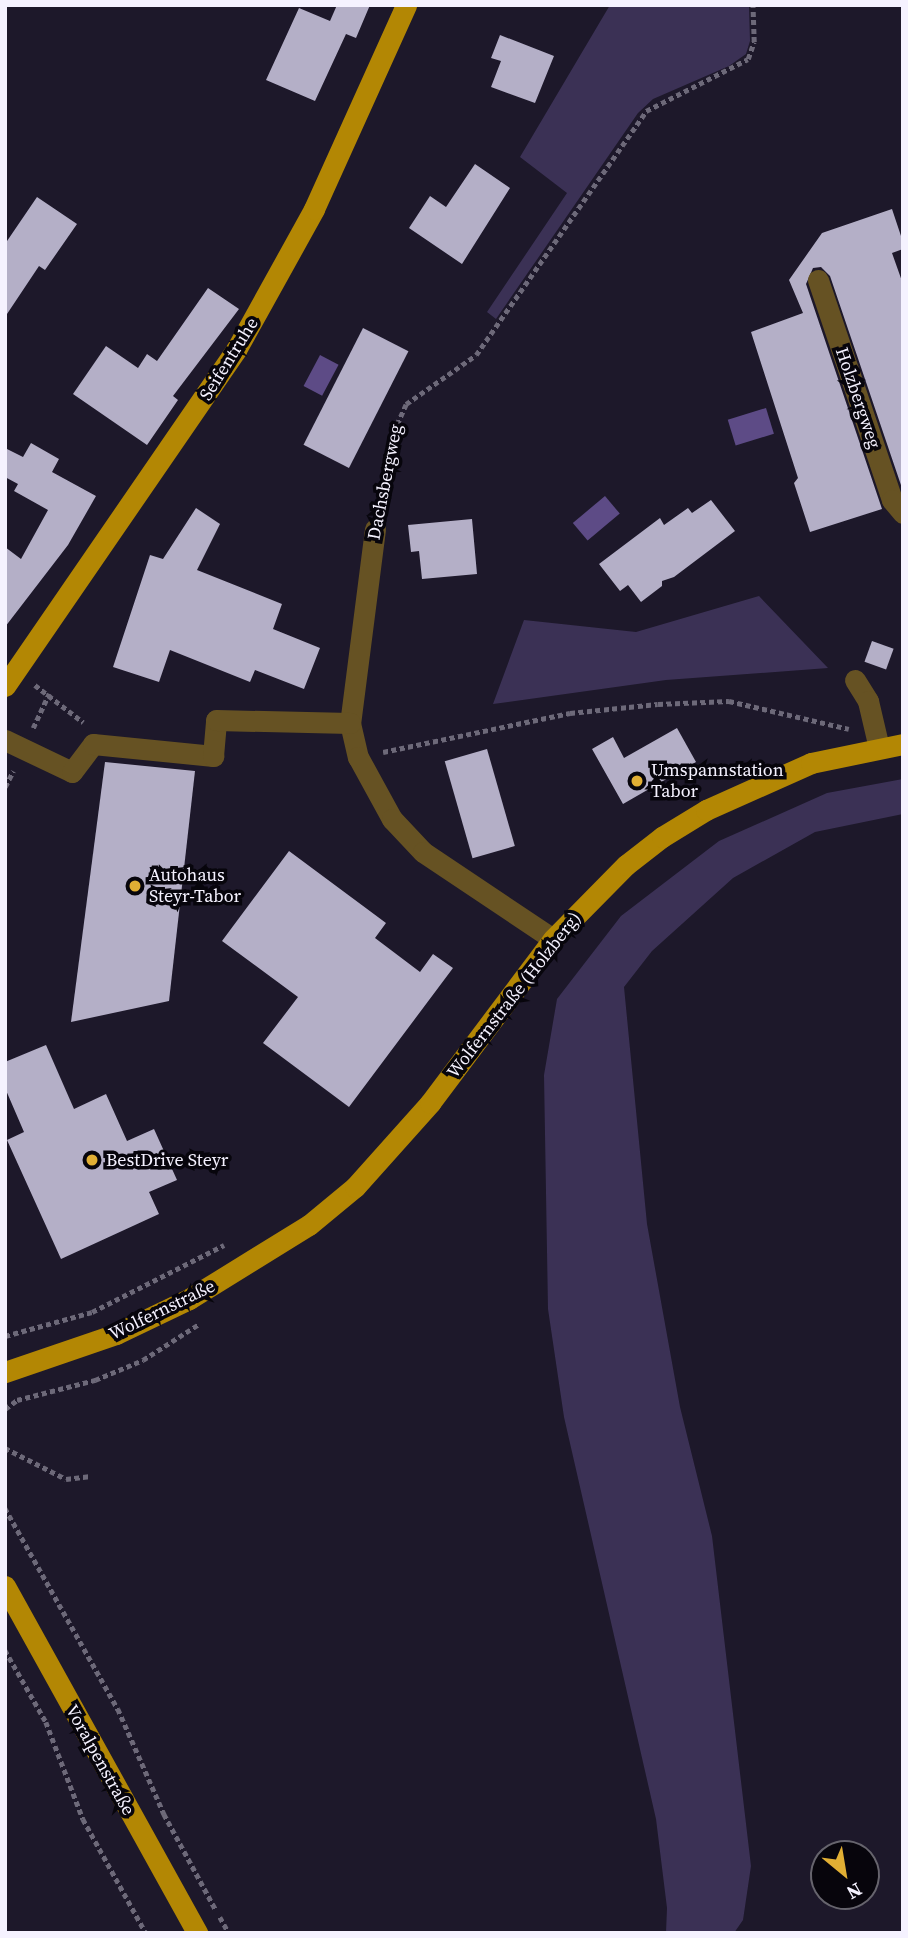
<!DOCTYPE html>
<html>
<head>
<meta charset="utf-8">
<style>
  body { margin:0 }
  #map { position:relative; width:908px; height:1938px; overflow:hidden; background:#1d182a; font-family:"Source Serif 4",serif }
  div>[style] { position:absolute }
  .green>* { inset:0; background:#3b3155 }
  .water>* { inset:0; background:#5d4b86; transform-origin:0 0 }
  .building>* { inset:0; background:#b4afc7; transform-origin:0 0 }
  .path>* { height:4.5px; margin-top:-2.25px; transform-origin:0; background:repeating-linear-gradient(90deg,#6d6979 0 5px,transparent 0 8.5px) }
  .minor>* { height:21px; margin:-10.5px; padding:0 10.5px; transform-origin:10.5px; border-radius:10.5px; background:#665223 }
  .major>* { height:21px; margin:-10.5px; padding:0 10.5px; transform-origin:10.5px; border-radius:10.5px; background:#b38704 }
  .dots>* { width:19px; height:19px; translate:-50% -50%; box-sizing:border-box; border:4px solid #07050c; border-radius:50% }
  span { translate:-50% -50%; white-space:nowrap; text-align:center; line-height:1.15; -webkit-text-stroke:7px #07050c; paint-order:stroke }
  .street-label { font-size:18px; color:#f5f2ff }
  .poi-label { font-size:18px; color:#f5f2ff }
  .left { translate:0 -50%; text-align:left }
  .frame { position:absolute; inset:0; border:7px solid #f5f2ff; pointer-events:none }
  .north { position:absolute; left:810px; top:1840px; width:70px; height:70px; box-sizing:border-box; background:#07050c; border:2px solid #66646d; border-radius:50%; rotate:150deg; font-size:19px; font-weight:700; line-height:28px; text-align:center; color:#f5f2ff }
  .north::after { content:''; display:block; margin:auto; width:24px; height:32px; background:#e1af34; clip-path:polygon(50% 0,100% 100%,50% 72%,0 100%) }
</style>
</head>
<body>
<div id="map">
  <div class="green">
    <i style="clip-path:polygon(610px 5px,749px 5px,750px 41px,746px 54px,729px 66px,653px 99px,638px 113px,496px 319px,487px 312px,567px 193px,520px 157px)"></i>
    <i style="clip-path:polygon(759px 596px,828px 668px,666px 680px,493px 704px,524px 620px,636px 632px)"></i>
    <i style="clip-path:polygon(903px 779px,903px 814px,815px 832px,733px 878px,652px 951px,624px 987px,647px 1224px,680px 1407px,712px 1536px,751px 1866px,743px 1920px,734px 1933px,666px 1933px,667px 1908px,656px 1819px,564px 1417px,548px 1309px,544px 1075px,557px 999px,621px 916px,719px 841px,827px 793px)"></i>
  </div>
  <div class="water">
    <i style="left:320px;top:355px;width:21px;height:35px;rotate:28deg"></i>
    <i style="left:766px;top:408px;width:27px;height:40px;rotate:73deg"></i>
    <i style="left:605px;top:496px;width:23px;height:42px;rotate:50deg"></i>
  </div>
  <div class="building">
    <i style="clip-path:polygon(337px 5px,370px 5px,356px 38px,346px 34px,315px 101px,266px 80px,299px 8px,330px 21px)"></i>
    <i style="clip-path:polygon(500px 35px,554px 56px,535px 103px,491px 87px,501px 61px,491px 58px)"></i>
    <i style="clip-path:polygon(475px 164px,510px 188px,462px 264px,409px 228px,430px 196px,446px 207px)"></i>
    <i style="clip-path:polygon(37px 197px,77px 224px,45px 270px,39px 266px,5px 317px,5px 244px)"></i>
    <i style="clip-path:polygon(892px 209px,903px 242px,903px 249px,892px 253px,903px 284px,903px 491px,830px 276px,821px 267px,813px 268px,806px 284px,882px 509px,810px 532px,794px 483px,798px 478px,751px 332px,803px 313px,789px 280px,822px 233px)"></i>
    <i style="clip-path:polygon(208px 288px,239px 309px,173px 396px,178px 400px,147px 445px,73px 394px,106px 346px,138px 368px,147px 354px,157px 361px)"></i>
    <i style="left:363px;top:328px;width:51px;height:131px;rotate:27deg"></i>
    <i style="clip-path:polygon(31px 443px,59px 459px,52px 472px,96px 496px,68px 545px,5px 627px,5px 547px,21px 559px,48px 510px,14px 491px,18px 484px,5px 477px,5px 448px,23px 457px)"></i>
    <i style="clip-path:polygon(711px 500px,735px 531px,674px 577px,662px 581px,662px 586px,641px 602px,628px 585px,620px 591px,599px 564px,660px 518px,664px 525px,688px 508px,692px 513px)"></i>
    <i style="clip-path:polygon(196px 508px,220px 524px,197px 570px,282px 604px,273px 629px,320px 648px,304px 689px,255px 670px,250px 682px,170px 650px,159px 682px,113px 667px,150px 555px,163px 559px)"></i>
    <i style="clip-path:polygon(472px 519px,477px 574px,422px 579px,419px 551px,411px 552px,408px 525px)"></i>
    <i style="left:872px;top:641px;width:23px;height:22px;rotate:20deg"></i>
    <i style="clip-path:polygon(677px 728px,696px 762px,623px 804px,592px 749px,613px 737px,624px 758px)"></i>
    <i style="left:487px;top:749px;width:101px;height:44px;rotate:74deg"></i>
    <i style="clip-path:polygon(105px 762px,195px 771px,169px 1001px,71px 1022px)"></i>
    <i style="clip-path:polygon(289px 851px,386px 923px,375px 938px,420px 972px,433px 954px,453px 968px,349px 1107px,263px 1043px,298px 997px,222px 941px)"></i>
    <i style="clip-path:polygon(46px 1045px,74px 1109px,106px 1094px,127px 1141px,154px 1129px,177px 1180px,149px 1192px,159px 1214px,61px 1259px,7px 1140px,24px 1132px,5px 1088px,5px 1062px)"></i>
  </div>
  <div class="path">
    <i style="left:378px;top:507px;width:68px;rotate:-79.8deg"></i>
    <i style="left:390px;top:440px;width:39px;rotate:-66deg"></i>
    <i style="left:406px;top:404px;width:85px;rotate:-35deg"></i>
    <i style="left:476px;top:355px;width:297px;rotate:-55.1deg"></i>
    <i style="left:646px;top:111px;width:114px;rotate:-27deg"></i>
    <i style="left:748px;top:59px;width:18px;rotate:-71deg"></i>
    <i style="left:754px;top:42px;width:37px;rotate:-92deg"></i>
    <i style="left:35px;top:685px;width:61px;rotate:37.6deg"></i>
    <i style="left:33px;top:728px;width:38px;rotate:-65deg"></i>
    <i style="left:383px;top:752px;width:191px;rotate:-11.8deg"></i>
    <i style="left:570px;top:713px;width:88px;rotate:-5.8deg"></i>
    <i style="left:658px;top:704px;width:71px;rotate:-2.4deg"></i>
    <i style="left:729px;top:701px;width:123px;rotate:13.1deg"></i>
    <i style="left:5px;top:787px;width:18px;rotate:-63deg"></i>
    <i style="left:5px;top:1336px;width:90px;rotate:-15.4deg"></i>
    <i style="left:92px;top:1312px;width:148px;rotate:-26.9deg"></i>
    <i style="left:5px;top:1409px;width:15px;rotate:-37deg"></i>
    <i style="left:17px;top:1400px;width:81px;rotate:-14.4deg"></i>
    <i style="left:95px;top:1380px;width:52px;rotate:-22.6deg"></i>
    <i style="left:143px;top:1360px;width:67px;rotate:-32.7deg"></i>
    <i style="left:5px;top:1448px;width:68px;rotate:26.9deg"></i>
    <i style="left:66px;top:1479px;width:23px;rotate:-7deg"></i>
    <i style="left:5px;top:1508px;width:231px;rotate:60.7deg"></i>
    <i style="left:118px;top:1709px;width:115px;rotate:66.3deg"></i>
    <i style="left:164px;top:1814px;width:109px;rotate:61.6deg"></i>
    <i style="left:5px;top:1650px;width:83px;rotate:60.3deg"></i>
    <i style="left:46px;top:1722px;width:104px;rotate:69.1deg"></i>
    <i style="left:83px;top:1819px;width:130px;rotate:61.1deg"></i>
    <i style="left:220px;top:1917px;width:18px;rotate:61deg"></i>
  </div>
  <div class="minor">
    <i style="left:818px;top:280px;width:232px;rotate:71.4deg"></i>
    <i style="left:892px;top:500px;width:17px;rotate:50deg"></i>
    <i style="left:375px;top:529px;width:196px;rotate:97.3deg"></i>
    <i style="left:350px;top:723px;width:35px;rotate:77deg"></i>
    <i style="left:358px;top:757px;width:71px;rotate:61.3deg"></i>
    <i style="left:392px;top:819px;width:45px;rotate:46.8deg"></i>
    <i style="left:423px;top:852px;width:156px;rotate:33.8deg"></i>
    <i style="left:855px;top:680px;width:25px;rotate:58deg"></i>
    <i style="left:868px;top:701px;width:48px;rotate:76.8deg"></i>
    <i style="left:5px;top:740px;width:74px;rotate:25.5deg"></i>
    <i style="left:72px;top:772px;width:35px;rotate:-53deg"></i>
    <i style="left:93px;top:744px;width:121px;rotate:5.7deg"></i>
    <i style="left:213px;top:756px;width:36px;rotate:-85deg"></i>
    <i style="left:216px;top:720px;width:134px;rotate:1.3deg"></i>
  </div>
  <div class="major">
    <i style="left:5px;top:686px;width:408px;rotate:-55.5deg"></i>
    <i style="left:236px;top:350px;width:161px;rotate:-61deg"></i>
    <i style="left:314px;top:209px;width:224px;rotate:-65.7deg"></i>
    <i style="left:5px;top:1372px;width:117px;rotate:-18.9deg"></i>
    <i style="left:116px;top:1334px;width:81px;rotate:-25.6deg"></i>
    <i style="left:189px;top:1299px;width:141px;rotate:-31.7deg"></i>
    <i style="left:309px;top:1225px;width:60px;rotate:-39.6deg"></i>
    <i style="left:355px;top:1187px;width:113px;rotate:-48.2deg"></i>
    <i style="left:430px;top:1103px;width:205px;rotate:-53.1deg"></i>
    <i style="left:553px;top:939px;width:104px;rotate:-45.4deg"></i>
    <i style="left:626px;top:865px;width:46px;rotate:-37.9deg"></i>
    <i style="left:662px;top:837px;width:52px;rotate:-31.5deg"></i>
    <i style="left:706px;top:810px;width:115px;rotate:-24.1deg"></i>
    <i style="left:811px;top:763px;width:94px;rotate:-11.7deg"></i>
    <i style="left:5px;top:1586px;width:397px;rotate:61deg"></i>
  </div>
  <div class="dots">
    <i style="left:637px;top:781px;background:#e1af34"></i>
    <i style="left:135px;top:886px;background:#e1af34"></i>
    <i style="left:92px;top:1160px;background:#e1af34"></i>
  </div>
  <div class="street-label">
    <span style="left:229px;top:359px;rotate:-58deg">Seifentruhe</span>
    <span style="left:858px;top:398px;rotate:71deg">Holzbergweg</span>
    <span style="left:385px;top:482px;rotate:-79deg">Dachsbergweg</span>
    <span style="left:514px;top:995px;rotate:-52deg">Wolfernstraße (Holzberg)</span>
    <span style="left:162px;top:1310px;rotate:-26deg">Wolfernstraße</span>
    <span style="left:100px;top:1760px;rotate:61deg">Voralpenstraße</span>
  </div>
  <div class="poi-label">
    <span class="left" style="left:651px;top:781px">Umspannstation<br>Tabor</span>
    <span class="left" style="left:149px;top:886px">Autohaus<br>Steyr-Tabor</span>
    <span class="left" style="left:106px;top:1160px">BestDrive Steyr</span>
  </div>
  <div class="frame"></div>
  <div class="north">N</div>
</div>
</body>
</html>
